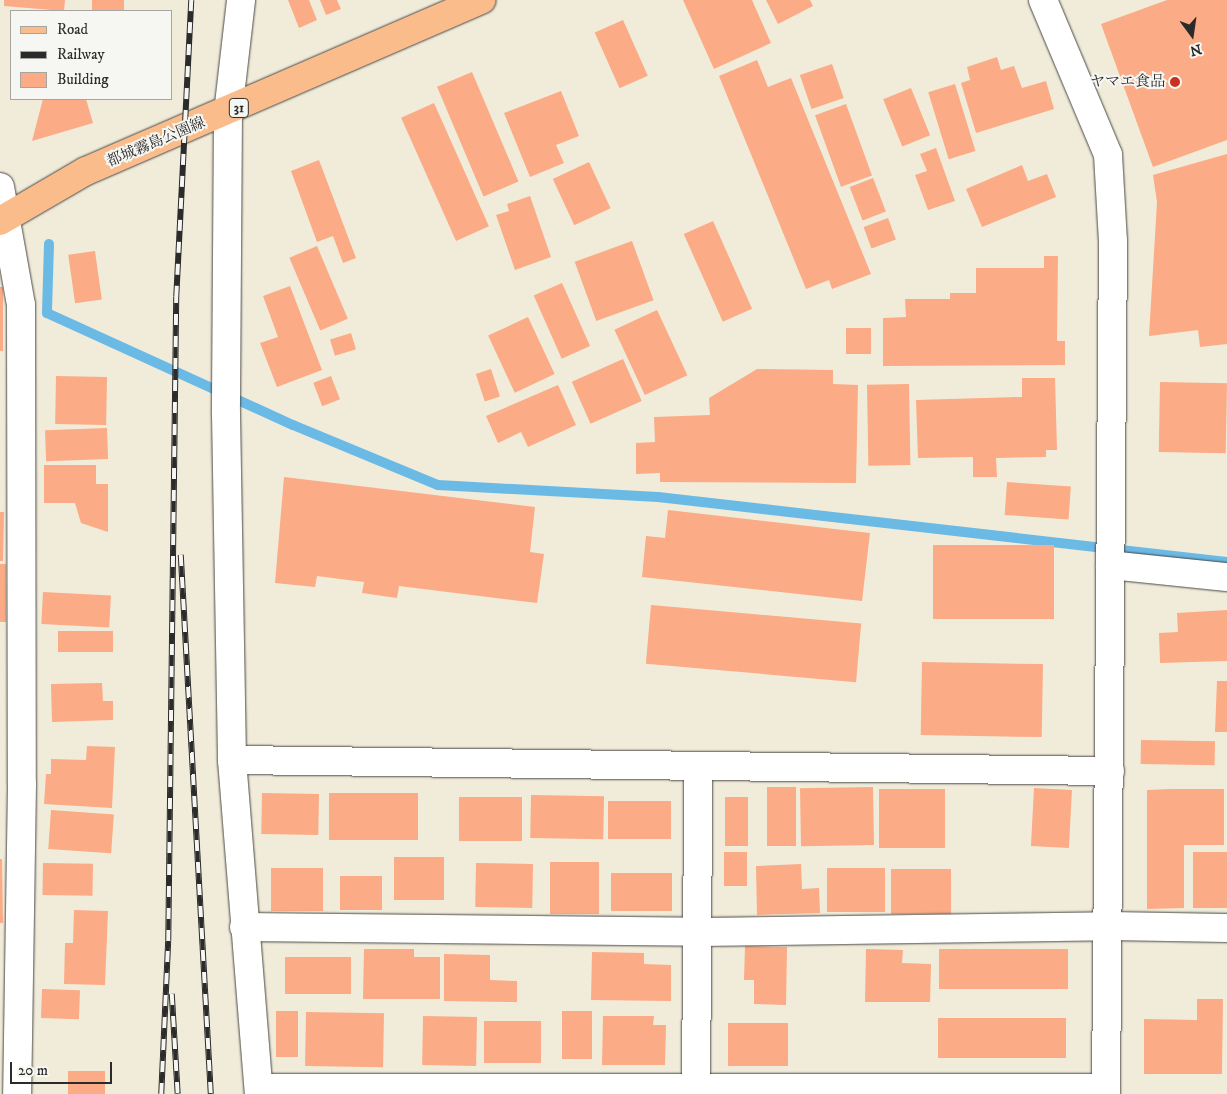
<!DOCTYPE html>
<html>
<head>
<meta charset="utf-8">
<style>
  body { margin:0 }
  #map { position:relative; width:1227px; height:1094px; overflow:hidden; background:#f1ecda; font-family:"IM FELL DW Pica","Noto Serif JP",serif }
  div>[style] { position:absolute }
  .stream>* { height:10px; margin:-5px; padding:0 5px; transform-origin:5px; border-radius:5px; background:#6bbae6 }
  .building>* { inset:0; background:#fbab85; transform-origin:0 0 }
  .roads { filter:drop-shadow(0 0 1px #494845) drop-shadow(0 0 1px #494845) }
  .minor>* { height:28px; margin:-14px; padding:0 14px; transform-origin:14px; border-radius:14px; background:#fff }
  .tertiary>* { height:28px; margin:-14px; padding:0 14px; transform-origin:14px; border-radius:14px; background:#fff }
  .primary>* { height:28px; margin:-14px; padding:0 14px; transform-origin:14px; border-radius:14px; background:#fabc8b }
  .rail>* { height:5.5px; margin-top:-2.75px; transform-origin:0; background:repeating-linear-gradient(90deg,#f6f6f2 0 11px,#2b2b2b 0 22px); box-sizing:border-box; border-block:1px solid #2b2b2b }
  .dots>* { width:14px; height:14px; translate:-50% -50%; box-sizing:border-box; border:2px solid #f6f6f2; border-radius:50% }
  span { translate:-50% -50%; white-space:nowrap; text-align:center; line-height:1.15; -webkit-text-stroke:4px #f6f6f2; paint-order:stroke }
  .shield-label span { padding:1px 4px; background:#f6f6f2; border:1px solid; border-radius:4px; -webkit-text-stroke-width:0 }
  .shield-label { font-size:14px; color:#2b2b2b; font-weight:700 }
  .poi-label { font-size:15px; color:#2b2b2b }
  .right { translate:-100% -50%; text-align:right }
  .street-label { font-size:15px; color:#2b2b2b }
  .legend { position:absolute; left:10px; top:10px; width:162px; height:90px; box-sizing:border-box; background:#f6f6f2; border:1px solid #a5a5a2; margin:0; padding:6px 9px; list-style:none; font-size:15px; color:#2b2b2b }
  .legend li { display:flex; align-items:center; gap:10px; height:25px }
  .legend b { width:25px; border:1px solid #a5a5a2 }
  .north { position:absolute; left:1167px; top:10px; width:50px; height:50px; -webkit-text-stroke:4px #f6f6f2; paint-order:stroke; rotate:166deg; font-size:14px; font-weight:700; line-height:20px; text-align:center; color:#2b2b2b }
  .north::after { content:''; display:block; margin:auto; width:18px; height:22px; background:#2b2b2b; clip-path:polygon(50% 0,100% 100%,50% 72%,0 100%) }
  .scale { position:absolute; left:10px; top:1062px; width:102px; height:22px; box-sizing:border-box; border:2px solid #2b2b2b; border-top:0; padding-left:6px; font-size:15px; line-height:18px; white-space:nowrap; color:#2b2b2b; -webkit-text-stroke:4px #f6f6f2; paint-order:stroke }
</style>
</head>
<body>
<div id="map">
  <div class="stream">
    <i style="left:49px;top:244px;width:69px;rotate:91.7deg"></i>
    <i style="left:47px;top:313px;width:270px;rotate:24.5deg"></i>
    <i style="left:293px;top:425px;width:157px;rotate:22.5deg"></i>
    <i style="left:438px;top:485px;width:220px;rotate:3.1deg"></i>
    <i style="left:658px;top:497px;width:573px;rotate:6.52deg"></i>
  </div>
  <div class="building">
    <i style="clip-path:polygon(4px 0,65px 0,64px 11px,4px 6px)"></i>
    <i style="left:92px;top:0;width:32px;height:11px"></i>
    <i style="clip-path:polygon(288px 0,309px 0,317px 20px,299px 28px)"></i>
    <i style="clip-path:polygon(320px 0,337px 0,341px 9px,326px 15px)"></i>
    <i style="clip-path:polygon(683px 0,752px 0,771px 43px,714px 69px)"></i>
    <i style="clip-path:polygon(766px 0,810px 0,813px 6px,778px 24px)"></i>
    <i style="clip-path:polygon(1167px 0,1227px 0,1227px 140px,1153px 167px,1101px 24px)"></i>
    <i style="left:623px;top:20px;width:61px;height:31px;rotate:66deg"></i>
    <i style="clip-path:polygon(997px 57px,1001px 70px,1014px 66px,1022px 88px,1046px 81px,1054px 109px,976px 133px,961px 83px,970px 80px,967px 67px)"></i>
    <i style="clip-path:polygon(757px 60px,768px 87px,791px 78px,871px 274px,832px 289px,829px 280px,806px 289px,719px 76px)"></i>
    <i style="left:832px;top:64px;width:36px;height:34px;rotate:71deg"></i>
    <i style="left:472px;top:72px;width:119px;height:38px;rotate:67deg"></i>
    <i style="left:955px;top:84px;width:70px;height:28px;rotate:73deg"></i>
    <i style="left:911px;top:88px;width:51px;height:30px;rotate:68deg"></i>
    <i style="clip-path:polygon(561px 91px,579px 136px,556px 145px,564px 163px,530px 177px,504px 113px)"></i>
    <i style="clip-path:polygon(43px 99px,86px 99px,93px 123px,32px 141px)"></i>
    <i style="left:434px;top:103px;width:135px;height:36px;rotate:66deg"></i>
    <i style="left:846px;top:104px;width:76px;height:33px;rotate:70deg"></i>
    <i style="clip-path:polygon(936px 148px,955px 201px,928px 210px,915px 175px,927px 171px,920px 154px)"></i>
    <i style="clip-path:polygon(1227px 154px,1227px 344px,1200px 347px,1198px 330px,1149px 336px,1157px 202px,1153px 175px)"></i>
    <i style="clip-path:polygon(319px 160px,356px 258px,343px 263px,333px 236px,317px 242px,291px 171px)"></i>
    <i style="left:589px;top:162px;width:51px;height:40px;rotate:65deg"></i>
    <i style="clip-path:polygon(1022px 165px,1028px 181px,1047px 174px,1056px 197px,982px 227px,966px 189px)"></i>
    <i style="left:873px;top:178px;width:36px;height:25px;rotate:69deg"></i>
    <i style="clip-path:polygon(530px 196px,551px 257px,515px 270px,496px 215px,509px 211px,507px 204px)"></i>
    <i style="left:888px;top:218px;width:23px;height:26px;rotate:70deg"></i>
    <i style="left:713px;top:221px;width:96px;height:32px;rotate:66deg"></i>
    <i style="left:632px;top:241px;width:63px;height:61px;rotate:70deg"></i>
    <i style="left:317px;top:246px;width:79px;height:30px;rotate:67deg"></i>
    <i style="left:95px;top:251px;width:49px;height:27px;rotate:82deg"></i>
    <i style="clip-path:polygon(1044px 256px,1058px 256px,1057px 341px,1065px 341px,1065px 365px,883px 366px,883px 318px,906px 317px,905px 299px,950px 299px,950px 293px,976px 293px,976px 268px,1044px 268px)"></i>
    <i style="left:562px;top:283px;width:69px;height:31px;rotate:66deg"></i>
    <i style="clip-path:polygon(290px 286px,322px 370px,277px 387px,260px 343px,278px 337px,263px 296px)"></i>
    <i style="left:0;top:287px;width:3px;height:64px"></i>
    <i style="left:657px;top:310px;width:72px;height:47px;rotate:65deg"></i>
    <i style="left:528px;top:317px;width:63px;height:44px;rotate:65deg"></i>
    <i style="left:846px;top:328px;width:25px;height:26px"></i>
    <i style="left:351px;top:333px;width:17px;height:22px;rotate:73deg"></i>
    <i style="left:623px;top:359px;width:46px;height:56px;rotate:66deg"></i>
    <i style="left:491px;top:369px;width:29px;height:16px;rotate:72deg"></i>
    <i style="clip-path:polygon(757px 369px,833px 370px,833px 384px,858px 385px,856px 483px,660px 482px,660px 473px,636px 474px,636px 443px,655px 442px,654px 417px,710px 415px,709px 398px)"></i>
    <i style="left:56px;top:376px;width:51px;height:48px;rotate:1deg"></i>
    <i style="left:331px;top:376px;width:25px;height:19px;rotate:69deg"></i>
    <i style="clip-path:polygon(1022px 378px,1055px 378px,1057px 450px,1046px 450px,1046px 457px,996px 458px,997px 477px,973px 477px,973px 457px,918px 458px,916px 400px,1022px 397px)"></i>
    <i style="left:1160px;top:382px;width:67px;height:70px;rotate:1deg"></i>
    <i style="left:909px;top:384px;width:81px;height:42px;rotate:89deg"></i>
    <i style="clip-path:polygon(558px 385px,576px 425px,528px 447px,521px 432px,498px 443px,486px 416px)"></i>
    <i style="left:107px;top:428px;width:31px;height:62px;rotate:88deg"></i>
    <i style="clip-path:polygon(44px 465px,96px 465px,96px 484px,108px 484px,108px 532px,81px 523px,75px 503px,44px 503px)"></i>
    <i style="clip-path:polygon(284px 477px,535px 507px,530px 552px,544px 554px,537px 603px,399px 586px,397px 598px,362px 593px,364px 582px,317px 576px,315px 587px,275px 583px)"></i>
    <i style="left:1007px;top:482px;width:64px;height:33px;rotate:4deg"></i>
    <i style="clip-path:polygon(668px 510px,870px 533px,862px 601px,642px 577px,646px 536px,665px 538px)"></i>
    <i style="clip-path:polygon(0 512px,4px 512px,3px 561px,0 561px)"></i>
    <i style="left:1054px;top:545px;width:74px;height:121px;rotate:90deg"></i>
    <i style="left:0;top:564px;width:6px;height:58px"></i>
    <i style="left:43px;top:592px;width:68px;height:32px;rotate:3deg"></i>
    <i style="left:651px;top:605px;width:211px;height:59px;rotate:5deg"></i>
    <i style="clip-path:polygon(1227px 610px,1227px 661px,1160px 663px,1159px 633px,1178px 632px,1177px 613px)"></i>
    <i style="left:58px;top:631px;width:55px;height:21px"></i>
    <i style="left:922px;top:662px;width:121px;height:73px;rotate:1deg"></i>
    <i style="clip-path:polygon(1217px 681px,1227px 681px,1227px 732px,1215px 732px)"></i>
    <i style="clip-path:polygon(102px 683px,103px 701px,113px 701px,113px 720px,52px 722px,51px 684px)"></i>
    <i style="left:1141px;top:740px;width:74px;height:24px;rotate:1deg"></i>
    <i style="clip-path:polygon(87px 746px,115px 747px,112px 808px,44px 804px,46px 774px,51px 774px,51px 759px,86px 760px)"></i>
    <i style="left:767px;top:787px;width:29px;height:59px"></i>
    <i style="left:873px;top:787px;width:58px;height:73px;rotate:89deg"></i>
    <i style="left:1034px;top:788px;width:38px;height:58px;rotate:3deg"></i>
    <i style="left:879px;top:789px;width:66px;height:59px"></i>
    <i style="clip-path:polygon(1170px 789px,1224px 789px,1224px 845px,1184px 845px,1184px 908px,1147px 909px,1147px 790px)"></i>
    <i style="left:262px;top:793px;width:57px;height:41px;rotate:1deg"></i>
    <i style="left:329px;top:793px;width:89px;height:47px"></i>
    <i style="left:531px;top:795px;width:73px;height:43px;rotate:1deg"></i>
    <i style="left:459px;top:797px;width:63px;height:44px"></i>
    <i style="left:725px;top:797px;width:23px;height:49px"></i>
    <i style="left:608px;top:801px;width:63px;height:38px"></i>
    <i style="left:51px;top:810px;width:63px;height:39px;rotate:4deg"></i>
    <i style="left:724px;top:852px;width:23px;height:34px"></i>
    <i style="left:1193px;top:852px;width:34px;height:56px"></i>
    <i style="left:394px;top:857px;width:50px;height:43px"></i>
    <i style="clip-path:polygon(0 859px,2px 859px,3px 923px,0 923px)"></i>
    <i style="left:550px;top:862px;width:49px;height:52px"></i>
    <i style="left:43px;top:863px;width:50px;height:32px;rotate:1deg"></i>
    <i style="left:476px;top:863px;width:57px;height:44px;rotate:1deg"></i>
    <i style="clip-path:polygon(801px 864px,802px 889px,819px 888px,820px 913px,757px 915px,756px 866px)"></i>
    <i style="left:271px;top:868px;width:52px;height:43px"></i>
    <i style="left:885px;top:868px;width:44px;height:58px;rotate:90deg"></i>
    <i style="left:891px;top:869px;width:60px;height:45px"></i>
    <i style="left:611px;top:873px;width:61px;height:38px"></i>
    <i style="left:340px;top:876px;width:42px;height:34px"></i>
    <i style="clip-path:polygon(74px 910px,108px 911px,105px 985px,64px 984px,65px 943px,73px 943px)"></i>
    <i style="clip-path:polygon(745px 946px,787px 947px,786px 1005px,754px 1004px,754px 980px,744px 980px)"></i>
    <i style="clip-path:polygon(364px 949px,414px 949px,414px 957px,440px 957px,440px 999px,363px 999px)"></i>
    <i style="clip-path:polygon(866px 949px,903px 950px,902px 963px,931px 964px,930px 1002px,865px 1002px)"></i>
    <i style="left:939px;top:949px;width:129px;height:40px"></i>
    <i style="clip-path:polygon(592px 952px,644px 953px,644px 964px,671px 965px,671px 1001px,591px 1000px)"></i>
    <i style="clip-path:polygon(444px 954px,490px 955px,490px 980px,517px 981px,517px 1002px,444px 1001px)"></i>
    <i style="left:285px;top:957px;width:66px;height:37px"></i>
    <i style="left:42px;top:989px;width:38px;height:29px;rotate:2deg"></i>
    <i style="clip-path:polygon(1197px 999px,1223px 999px,1222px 1074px,1144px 1074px,1144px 1019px,1197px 1020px)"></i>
    <i style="left:276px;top:1011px;width:22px;height:46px"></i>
    <i style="left:562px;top:1011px;width:30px;height:48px"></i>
    <i style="left:306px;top:1012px;width:78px;height:54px;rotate:1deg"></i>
    <i style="left:423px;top:1016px;width:54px;height:49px;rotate:1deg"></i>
    <i style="clip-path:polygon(603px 1016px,654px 1016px,653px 1025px,666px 1025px,665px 1065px,602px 1065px)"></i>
    <i style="left:938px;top:1018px;width:128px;height:40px"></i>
    <i style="left:484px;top:1021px;width:57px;height:42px"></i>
    <i style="left:728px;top:1023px;width:60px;height:43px"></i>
    <i style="left:68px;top:1071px;width:37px;height:23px"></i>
  </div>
  <div class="roads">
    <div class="minor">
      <i style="left:1043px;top:0;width:168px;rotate:67.2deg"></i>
      <i style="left:1108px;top:155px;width:86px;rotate:86.7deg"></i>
      <i style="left:1113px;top:241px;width:853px;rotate:90.47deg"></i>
      <i style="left:228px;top:113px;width:114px;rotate:-83.4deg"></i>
      <i style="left:0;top:187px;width:120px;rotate:79.9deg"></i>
      <i style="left:21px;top:305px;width:479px;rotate:89.9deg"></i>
      <i style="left:22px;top:784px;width:310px;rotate:90.9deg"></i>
      <i style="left:1110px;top:565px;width:118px;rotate:5.9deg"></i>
      <i style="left:232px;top:760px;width:878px;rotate:0.72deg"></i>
      <i style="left:244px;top:927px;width:454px;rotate:0.6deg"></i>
      <i style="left:698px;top:932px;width:411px;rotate:-0.8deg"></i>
      <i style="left:1109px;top:926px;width:118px;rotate:1deg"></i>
      <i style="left:259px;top:1088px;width:847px"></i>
      <i style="left:696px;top:1094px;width:326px;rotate:-89.6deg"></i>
    </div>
    <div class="tertiary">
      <i style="left:228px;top:113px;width:301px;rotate:90.4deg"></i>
      <i style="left:226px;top:414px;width:346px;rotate:89deg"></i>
      <i style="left:232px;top:760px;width:335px;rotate:85.4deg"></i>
    </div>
    <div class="primary">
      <i style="left:0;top:221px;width:99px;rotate:-30.2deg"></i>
      <i style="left:86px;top:171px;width:431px;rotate:-23.4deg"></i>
    </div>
  </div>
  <div class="rail">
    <i style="left:181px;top:555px;width:540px;rotate:86.81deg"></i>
    <i style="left:172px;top:994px;width:100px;rotate:86.6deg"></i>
    <i style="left:161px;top:1094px;width:153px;rotate:-87.4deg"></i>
    <i style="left:168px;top:941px;width:644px;rotate:-89.29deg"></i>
    <i style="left:176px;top:297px;width:297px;rotate:-87.1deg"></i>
  </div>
  <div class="dots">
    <i style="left:1175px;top:82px;background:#c8321e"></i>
  </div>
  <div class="shield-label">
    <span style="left:239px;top:108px">31</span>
  </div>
  <div class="poi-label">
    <span class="right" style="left:1165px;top:82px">ヤマエ食品</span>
  </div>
  <div class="street-label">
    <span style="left:156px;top:142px;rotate:-23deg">都城霧島公園線</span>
  </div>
  <ul class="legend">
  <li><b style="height:6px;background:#fabc8b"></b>Road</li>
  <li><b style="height:6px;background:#2b2b2b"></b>Railway</li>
  <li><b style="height:14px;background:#fbab85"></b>Building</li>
  </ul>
  <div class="north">N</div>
  <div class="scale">20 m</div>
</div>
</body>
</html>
